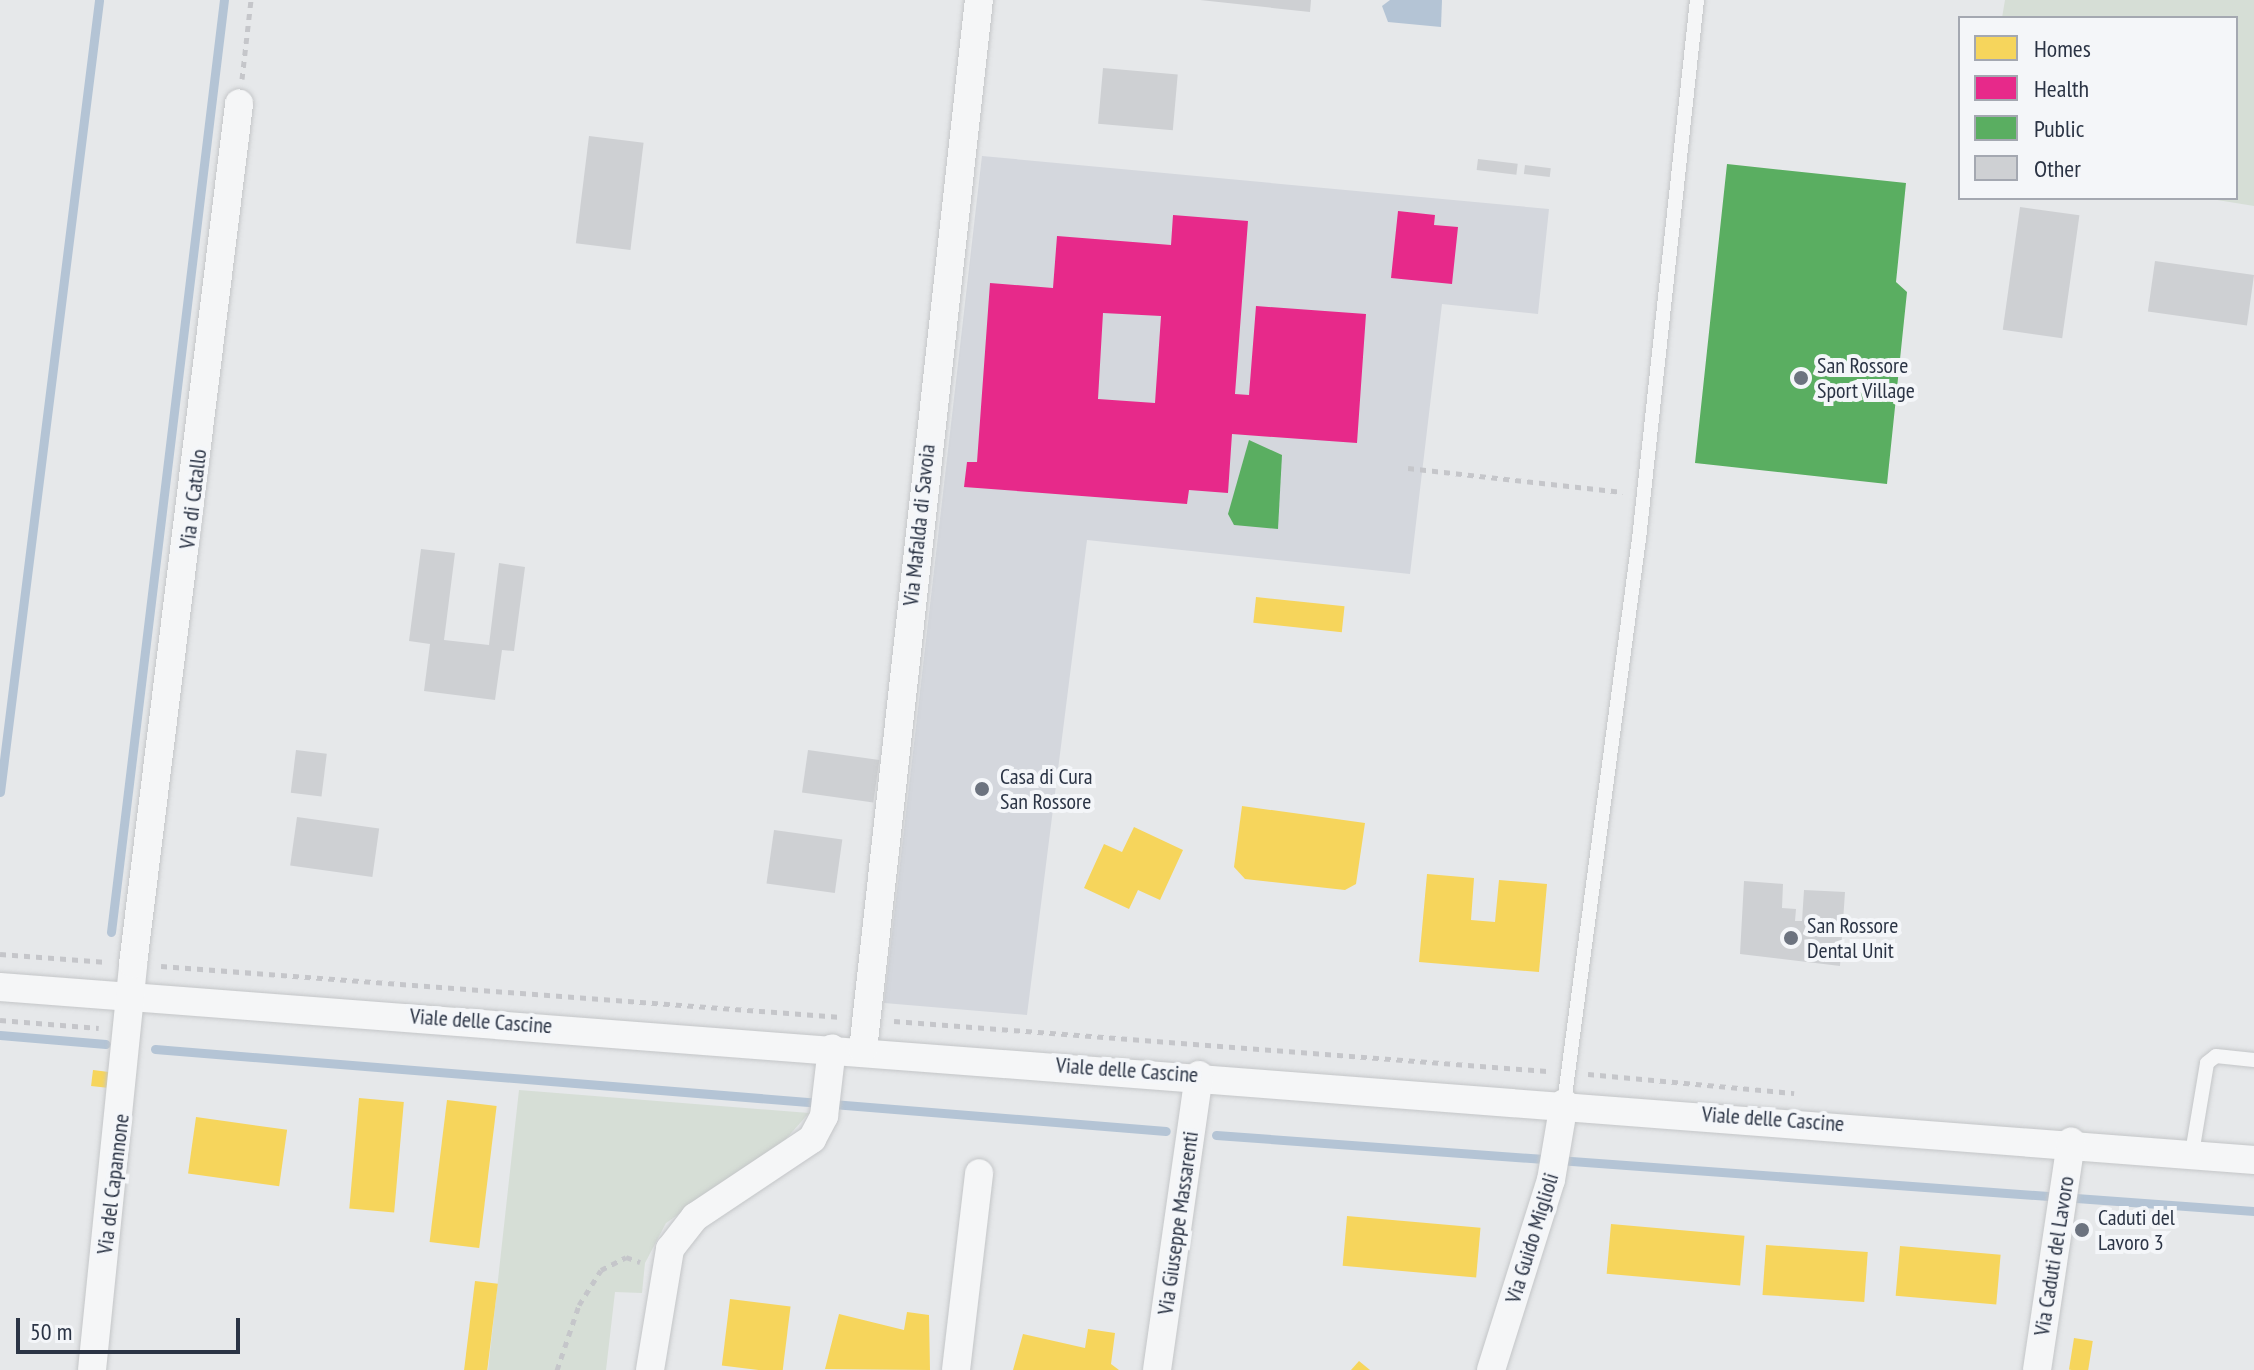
<!DOCTYPE html>
<html>
<head>
<meta charset="utf-8">
<style>
  body { margin:0 }
  #map { position:relative; width:2254px; height:1370px; overflow:hidden; background:#e6e8ea; font-family:"PT Sans Narrow",sans-serif }
  div>[style] { position:absolute }
  .built>* { inset:0; background:#d4d7dd }
  .green>* { inset:0; background:#d6ded6 }
  .water>* { inset:0; background:#b4c4d5 }
  .homes>* { inset:0; background:#f6d55c; transform-origin:0 0 }
  .health>* { inset:0; background:#e7298a }
  .public>* { inset:0; background:#5aae61 }
  .stream>* { height:9px; margin:-4.5px; padding:0 4.5px; transform-origin:4.5px; border-radius:4.5px; background:#b4c4d5 }
  .building>* { inset:0; background:#ced0d3; transform-origin:0 0 }
  .path>* { height:5px; margin-top:-2.5px; transform-origin:0; background:repeating-linear-gradient(90deg,#c5c6ca 0 6px,transparent 0 12px) }
  .roads { filter:drop-shadow(0 0 2px #c4c6c8) drop-shadow(0 0 2px #c4c6c8) }
  .lane>* { height:14px; margin:-7px; padding:0 7px; transform-origin:7px; border-radius:7px; background:#f5f6f7 }
  .street>* { height:28px; margin:-14px; padding:0 14px; transform-origin:14px; border-radius:14px; background:#f5f6f7 }
  .dots>* { width:22px; height:22px; translate:-50% -50%; box-sizing:border-box; border:4px solid #f4f6f9; border-radius:50% }
  span { translate:-50% -50%; white-space:nowrap; text-align:center; line-height:1.15; -webkit-text-stroke:8px #f4f6f9; paint-order:stroke }
  .poi-label { font-size:22px; color:#2b3445 }
  .left { translate:0 -50%; text-align:left }
  .street-label { font-size:22px; color:#2b3445 }
  .legend { position:absolute; left:1958px; top:16px; width:280px; height:184px; box-sizing:border-box; background:#f4f6f9; border:2px solid #a4a8b1; margin:0; padding:10px 14px; list-style:none; font-size:24px; color:#2b3445 }
  .legend li { display:flex; align-items:center; gap:16px; height:40px }
  .legend b { width:40px; border:2px solid #a4a8b1 }
  .scale { position:absolute; left:16px; top:1318px; width:224px; height:36px; box-sizing:border-box; border:4px solid #2b3445; border-top:0; padding-left:10px; font-size:24px; line-height:28px; white-space:nowrap; color:#2b3445; -webkit-text-stroke:6px #f4f6f9; paint-order:stroke }
</style>
</head>
<body>
<div id="map">
  <div class="built">
    <i style="clip-path:polygon(982px 156px,1549px 209px,1538px 314px,1442px 304px,1410px 574px,1087px 540px,1027px 1015px,884px 1003px)"></i>
  </div>
  <div class="green">
    <i style="clip-path:polygon(2005px 0,2254px 0,2254px 206px,2205px 198px,2236px 198px,2236px 18px,2002px 18px)"></i>
    <i style="clip-path:polygon(519px 1090px,809px 1113px,784px 1141px,666px 1223px,645px 1263px,642px 1293px,615px 1292px,606px 1370px,488px 1370px)"></i>
  </div>
  <div class="water">
    <i style="clip-path:polygon(1390px 0,1442px 0,1441px 27px,1388px 22px,1382px 6px)"></i>
  </div>
  <div class="homes">
    <i style="left:1256px;top:597px;width:89px;height:26px;rotate:6deg"></i>
    <i style="clip-path:polygon(1242px 806px,1365px 823px,1356px 884px,1345px 890px,1245px 879px,1234px 867px)"></i>
    <i style="clip-path:polygon(1134px 827px,1183px 850px,1160px 900px,1138px 890px,1129px 909px,1084px 888px,1104px 844px,1122px 852px)"></i>
    <i style="clip-path:polygon(1427px 874px,1474px 878px,1471px 920px,1495px 922px,1499px 880px,1547px 884px,1539px 972px,1419px 962px)"></i>
    <i style="left:93px;top:1070px;width:16px;height:16px;rotate:7deg"></i>
    <i style="left:359px;top:1098px;width:45px;height:111px;rotate:5deg"></i>
    <i style="left:447px;top:1100px;width:50px;height:143px;rotate:7deg"></i>
    <i style="left:196px;top:1117px;width:92px;height:57px;rotate:8deg"></i>
    <i style="left:1347px;top:1216px;width:134px;height:50px;rotate:5deg"></i>
    <i style="left:1611px;top:1224px;width:134px;height:50px;rotate:5deg"></i>
    <i style="left:1766px;top:1245px;width:102px;height:50px;rotate:4deg"></i>
    <i style="left:1900px;top:1246px;width:101px;height:50px;rotate:5deg"></i>
    <i style="left:475px;top:1281px;width:23px;height:90px;rotate:7deg"></i>
    <i style="left:730px;top:1299px;width:61px;height:67px;rotate:7deg"></i>
    <i style="clip-path:polygon(907px 1312px,929px 1315px,930px 1370px,825px 1369px,839px 1314px,904px 1330px)"></i>
    <i style="clip-path:polygon(1088px 1329px,1115px 1333px,1111px 1364px,1119px 1370px,1013px 1370px,1023px 1334px,1085px 1348px)"></i>
    <i style="left:2074px;top:1338px;width:19px;height:32px;rotate:9deg"></i>
    <i style="clip-path:polygon(1359px 1361px,1370px 1370px,1351px 1370px)"></i>
  </div>
  <div class="health">
    <i style="clip-path:polygon(1398px 211px,1435px 215px,1434px 225px,1458px 227px,1452px 284px,1391px 278px)"></i>
    <i style="clip-path:polygon(evenodd,1173px 215px,1248px 221px,1235px 394px,1249px 395px,1256px 306px,1366px 314px,1357px 443px,1232px 434px,1228px 493px,1189px 490px,1187px 504px,964px 487px,967px 462px,977px 462px,990px 283px,1053px 288px,1057px 236px,1171px 245px,1173px 215px,1103px 313px,1161px 316px,1155px 403px,1098px 399px,1103px 313px)"></i>
  </div>
  <div class="public">
    <i style="clip-path:polygon(1727px 164px,1906px 183px,1896px 282px,1907px 292px,1887px 484px,1695px 463px)"></i>
    <i style="clip-path:polygon(1249px 440px,1282px 455px,1278px 529px,1234px 525px,1228px 514px)"></i>
  </div>
  <div class="stream">
    <i style="left:0;top:792px;width:798px;rotate:-82.87deg"></i>
    <i style="left:111px;top:932px;width:939px;rotate:-83.09deg"></i>
    <i style="left:0;top:1035px;width:106px;rotate:4.9deg"></i>
    <i style="left:155px;top:1049px;width:1014px;rotate:4.64deg"></i>
    <i style="left:1216px;top:1135px;width:1041px;rotate:4.19deg"></i>
  </div>
  <div class="building">
    <i style="clip-path:polygon(1200px 0,1311px 0,1310px 12px)"></i>
    <i style="left:1103px;top:68px;width:75px;height:56px;rotate:5deg"></i>
    <i style="left:589px;top:136px;width:55px;height:108px;rotate:7deg"></i>
    <i style="left:1478px;top:159px;width:40px;height:11px;rotate:7deg"></i>
    <i style="left:1525px;top:165px;width:26px;height:9px;rotate:7deg"></i>
    <i style="left:2020px;top:207px;width:60px;height:124px;rotate:8deg"></i>
    <i style="left:2155px;top:261px;width:100px;height:51px;rotate:8deg"></i>
    <i style="clip-path:polygon(421px 549px,455px 553px,444px 640px,489px 645px,499px 563px,525px 567px,514px 651px,502px 650px,495px 700px,424px 691px,430px 644px,409px 641px)"></i>
    <i style="left:296px;top:750px;width:31px;height:43px;rotate:7deg"></i>
    <i style="left:808px;top:750px;width:72px;height:43px;rotate:8deg"></i>
    <i style="left:297px;top:817px;width:83px;height:49px;rotate:8deg"></i>
    <i style="left:774px;top:830px;width:69px;height:54px;rotate:8deg"></i>
    <i style="clip-path:polygon(1744px 881px,1783px 884px,1782px 908px,1796px 909px,1795px 921px,1802px 921px,1804px 890px,1845px 892px,1840px 966px,1740px 954px)"></i>
  </div>
  <div class="path">
    <i style="left:242px;top:79px;width:80px;rotate:-83.5deg"></i>
    <i style="left:1408px;top:468px;width:216px;rotate:6.4deg"></i>
    <i style="left:0;top:954px;width:107px;rotate:4.3deg"></i>
    <i style="left:161px;top:966px;width:682px;rotate:4.29deg"></i>
    <i style="left:0;top:1020px;width:99px;rotate:4.6deg"></i>
    <i style="left:894px;top:1021px;width:655px;rotate:4.38deg"></i>
    <i style="left:1588px;top:1074px;width:207px;rotate:5.3deg"></i>
    <i style="left:557px;top:1370px;width:69px;rotate:-71.3deg"></i>
    <i style="left:579px;top:1305px;width:41px;rotate:-57.8deg"></i>
    <i style="left:601px;top:1270px;width:28px;rotate:-27deg"></i>
    <i style="left:626px;top:1257px;width:15px;rotate:20deg"></i>
  </div>
  <div class="roads">
    <div class="lane">
      <i style="left:1564px;top:1103px;width:569px;rotate:-82.43deg"></i>
      <i style="left:1639px;top:539px;width:542px;rotate:-83.86deg"></i>
      <i style="left:2192px;top:1153px;width:91px;rotate:-80.5deg"></i>
      <i style="left:2207px;top:1063px;width:11px;rotate:-38deg"></i>
      <i style="left:2216px;top:1056px;width:38px;rotate:6deg"></i>
    </div>
    <div class="street">
      <i style="left:0;top:987px;width:2261px;rotate:4.39deg"></i>
      <i style="left:863px;top:1050px;width:1056px;rotate:-83.7deg"></i>
      <i style="left:92px;top:1370px;width:408px;rotate:-84.2deg"></i>
      <i style="left:133px;top:964px;width:867px;rotate:-82.97deg"></i>
      <i style="left:650px;top:1370px;width:123px;rotate:-80.6deg"></i>
      <i style="left:670px;top:1249px;width:41px;rotate:-52deg"></i>
      <i style="left:695px;top:1217px;width:141px;rotate:-33.7deg"></i>
      <i style="left:812px;top:1139px;width:26px;rotate:-62deg"></i>
      <i style="left:824px;top:1116px;width:68px;rotate:-83.3deg"></i>
      <i style="left:956px;top:1370px;width:198px;rotate:-83.3deg"></i>
      <i style="left:1157px;top:1370px;width:298px;rotate:-81.9deg"></i>
      <i style="left:1491px;top:1370px;width:199px;rotate:-72.5deg"></i>
      <i style="left:1551px;top:1180px;width:78px;rotate:-80.4deg"></i>
      <i style="left:2037px;top:1370px;width:231px;rotate:-81.5deg"></i>
    </div>
  </div>
  <div class="dots">
    <i style="left:1801px;top:378px;background:#6c737f"></i>
    <i style="left:982px;top:789px;background:#6c737f"></i>
    <i style="left:1791px;top:938px;background:#6c737f"></i>
    <i style="left:2082px;top:1230px;background:#6c737f"></i>
  </div>
  <div class="poi-label">
    <span class="left" style="left:1817px;top:378px">San Rossore<br>Sport Village</span>
    <span class="left" style="left:1000px;top:789px">Casa di Cura<br>San Rossore</span>
    <span class="left" style="left:1807px;top:938px">San Rossore<br>Dental Unit</span>
    <span class="left" style="left:2098px;top:1230px">Caduti del<br>Lavoro 3</span>
  </div>
  <div class="street-label">
    <span style="left:193px;top:499px;rotate:-83deg">Via di Catallo</span>
    <span style="left:919px;top:525px;rotate:-84deg">Via Mafalda di Savoia</span>
    <span style="left:481px;top:1021px;rotate:4deg">Viale delle Cascine</span>
    <span style="left:1127px;top:1070px;rotate:4deg">Viale delle Cascine</span>
    <span style="left:1773px;top:1119px;rotate:4deg">Viale delle Cascine</span>
    <span style="left:113px;top:1184px;rotate:-83deg">Via del Capannone</span>
    <span style="left:1178px;top:1223px;rotate:-82deg">Via Giuseppe Massarenti</span>
    <span style="left:1532px;top:1238px;rotate:-73deg">Via Guido Miglioli</span>
    <span style="left:2054px;top:1256px;rotate:-81deg">Via Caduti del Lavoro</span>
  </div>
  <ul class="legend">
  <li><b style="height:22px;background:#f6d55c"></b>Homes</li>
  <li><b style="height:22px;background:#e7298a"></b>Health</li>
  <li><b style="height:22px;background:#5aae61"></b>Public</li>
  <li><b style="height:22px;background:#ced0d3"></b>Other</li>
  </ul>
  <div class="scale">50 m</div>
</div>
</body>
</html>
